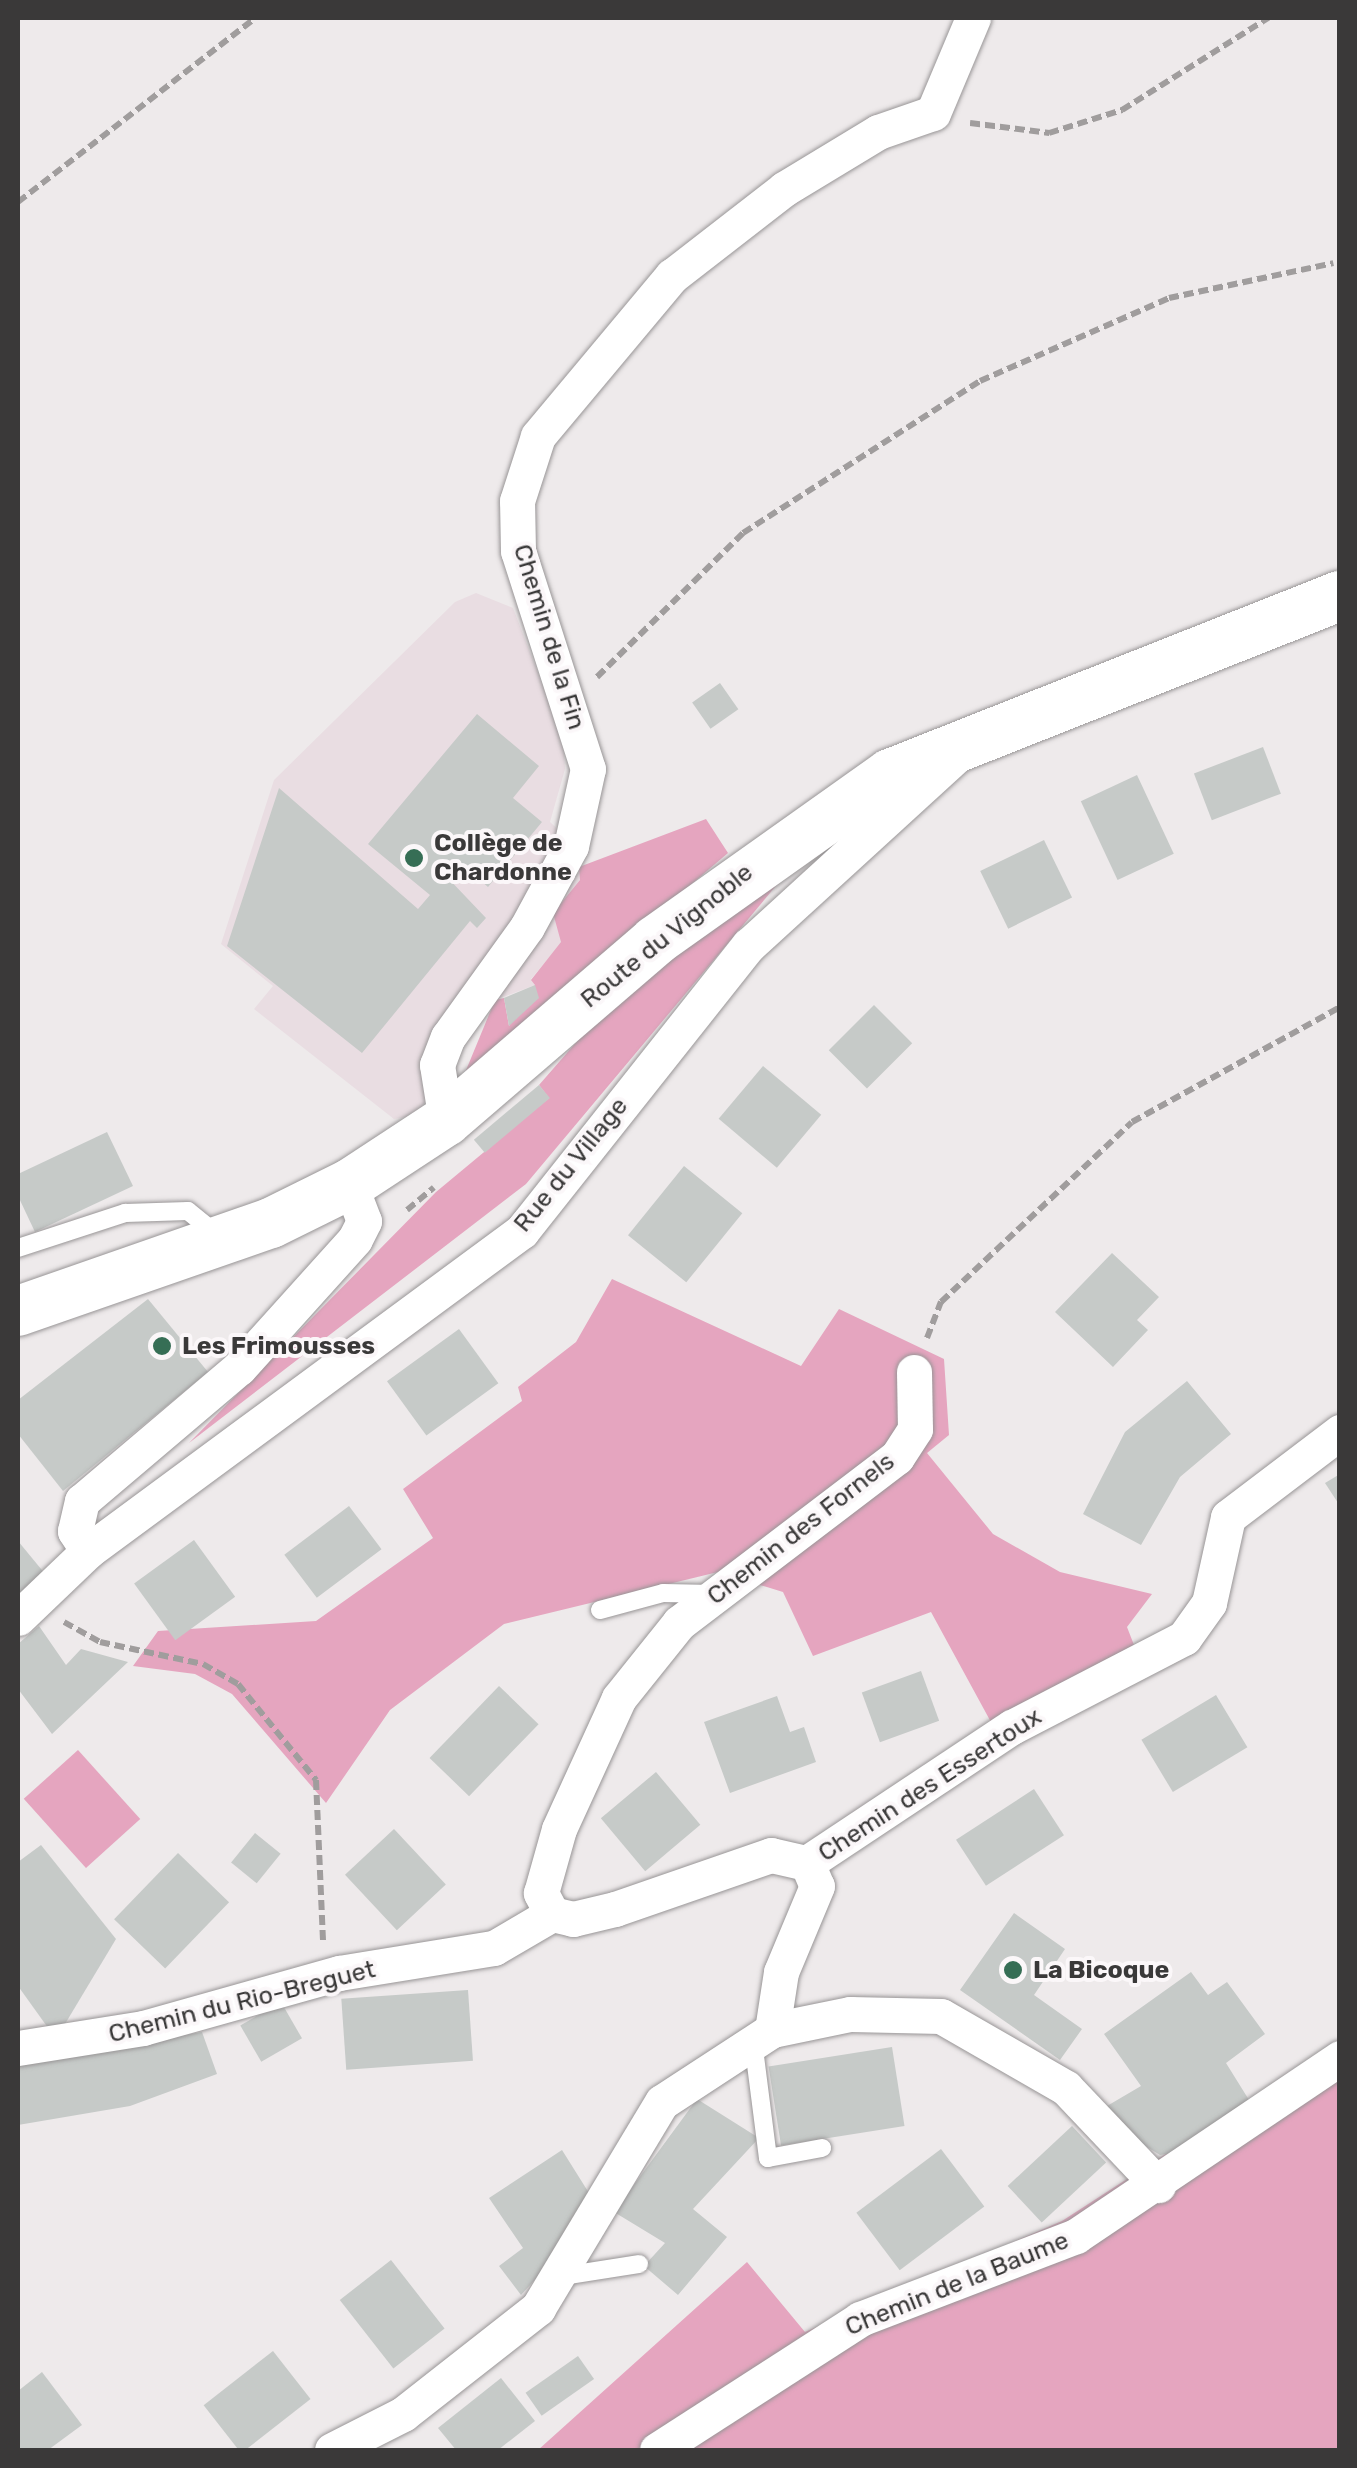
<!DOCTYPE html>
<html>
<head>
<meta charset="utf-8">
<style>
  body { margin:0 }
  #map { position:relative; width:1357px; height:2468px; overflow:hidden; background:#eeeaeb; font-family:Rubik,sans-serif }
  div>[style] { position:absolute }
  .built>* { inset:0; background:#e9dde2 }
  .green>* { inset:0; background:#e5a5bf; transform-origin:0 0 }
  .building>* { inset:0; background:#c6cac8; transform-origin:0 0 }
  .path>* { height:6px; margin-top:-3px; transform-origin:0; background:repeating-linear-gradient(90deg,#a09d9d 0 10px,transparent 0 15px) }
  .roads { filter:drop-shadow(0 0 2px #989596) drop-shadow(0 0 2px #989596) }
  .lane>* { height:18px; margin:-9px; padding:0 9px; transform-origin:9px; border-radius:9px; background:#fff }
  .street>* { height:35px; margin:-17.5px; padding:0 17.5px; transform-origin:17.5px; border-radius:17.5px; background:#fff }
  .secondary>* { height:50px; margin:-25px; padding:0 25px; transform-origin:25px; border-radius:25px; background:#fff }
  .dots>* { width:28px; height:28px; translate:-50% -50%; box-sizing:border-box; border:5px solid #fbf7f9; border-radius:50% }
  span { translate:-50% -50%; white-space:nowrap; text-align:center; line-height:1.15; -webkit-text-stroke:8px #fbf7f9; paint-order:stroke }
  .street-label { font-size:25px; color:#3a3939 }
  .poi-label { font-size:25px; color:#3a3939; font-weight:700 }
  .left { translate:0 -50%; text-align:left }
  .frame { position:absolute; inset:0; border:20px solid #3a3939; pointer-events:none }
</style>
</head>
<body>
<div id="map">
  <div class="built">
    <i style="clip-path:polygon(476px 593px,513px 608px,563px 738px,565px 769px,550px 822px,580px 850px,580px 880px,553px 913px,562px 942px,531px 979px,535px 985px,495px 1000px,416px 1115px,394px 1119px,254px 1009px,273px 986px,221px 944px,274px 780px,455px 602px)"></i>
  </div>
  <div class="green">
    <i style="clip-path:polygon(706px 819px,728px 853px,462px 1080px,495px 1000px,504px 998px,509px 1026px,535px 985px,531px 980px,561px 942px,553px 913px,580px 880px,579px 867px)"></i>
    <i style="clip-path:polygon(801px 856px,526px 1184px,189px 1443px,436px 1192px,549px 1098px,539px 1085px,614px 999px)"></i>
    <i style="clip-path:polygon(612px 1279px,801px 1366px,839px 1309px,944px 1359px,949px 1435px,927px 1453px,993px 1534px,1060px 1572px,1152px 1594px,1127px 1627px,1134px 1645px,992px 1724px,931px 1612px,813px 1656px,783px 1592px,718px 1572px,504px 1624px,390px 1710px,326px 1803px,232px 1694px,195px 1674px,133px 1666px,158px 1631px,316px 1621px,433px 1538px,403px 1489px,522px 1401px,518px 1387px,576px 1342px)"></i>
    <i style="left:78px;top:1750px;width:93px;height:73px;rotate:48deg"></i>
    <i style="clip-path:polygon(1339px 2042px,1339px 2450px,538px 2450px,747px 2262px,805px 2332px,1062px 2221px)"></i>
  </div>
  <div class="building">
    <i style="left:720px;top:683px;width:32px;height:34px;rotate:55deg"></i>
    <i style="clip-path:polygon(477px 714px,539px 766px,513px 798px,542px 822px,488px 887px,458px 861px,446px 876px,486px 918px,477px 928px,470px 921px,362px 1053px,227px 946px,279px 788px,418px 909px,430px 895px,368px 844px)"></i>
    <i style="left:1263px;top:747px;width:50px;height:74px;rotate:69deg"></i>
    <i style="left:1137px;top:775px;width:87px;height:62px;rotate:65deg"></i>
    <i style="left:1044px;top:840px;width:64px;height:71px;rotate:64deg"></i>
    <i style="clip-path:polygon(535px 985px,539px 998px,509px 1026px,504px 998px)"></i>
    <i style="left:874px;top:1005px;width:54px;height:64px;rotate:45deg"></i>
    <i style="left:763px;top:1066px;width:76px;height:69px;rotate:40deg"></i>
    <i style="left:539px;top:1085px;width:17px;height:85px;rotate:50deg"></i>
    <i style="clip-path:polygon(107px 1132px,133px 1186px,35px 1232px,18px 1196px,18px 1174px)"></i>
    <i style="left:684px;top:1166px;width:75px;height:89px;rotate:39deg"></i>
    <i style="clip-path:polygon(1112px 1253px,1159px 1297px,1137px 1320px,1148px 1330px,1113px 1367px,1055px 1312px)"></i>
    <i style="clip-path:polygon(148px 1299px,208px 1372px,63px 1491px,18px 1434px,18px 1400px)"></i>
    <i style="left:459px;top:1329px;width:67px;height:89px;rotate:54deg"></i>
    <i style="clip-path:polygon(1187px 1381px,1231px 1434px,1180px 1477px,1141px 1545px,1083px 1514px,1125px 1432px)"></i>
    <i style="clip-path:polygon(1340px 1474px,1340px 1506px,1325px 1483px)"></i>
    <i style="left:349px;top:1506px;width:54px;height:81px;rotate:53deg"></i>
    <i style="left:194px;top:1540px;width:70px;height:74px;rotate:54deg"></i>
    <i style="clip-path:polygon(18px 1541px,46px 1575px,18px 1598px)"></i>
    <i style="clip-path:polygon(39px 1626px,66px 1665px,81px 1649px,128px 1662px,52px 1734px,18px 1689px,18px 1644px)"></i>
    <i style="left:921px;top:1671px;width:53px;height:63px;rotate:70deg"></i>
    <i style="left:499px;top:1686px;width:55px;height:100px;rotate:44deg"></i>
    <i style="left:1216px;top:1695px;width:61px;height:87px;rotate:59deg"></i>
    <i style="clip-path:polygon(777px 1696px,790px 1732px,804px 1727px,816px 1762px,730px 1793px,704px 1722px)"></i>
    <i style="left:656px;top:1772px;width:69px;height:72px;rotate:50deg"></i>
    <i style="left:1034px;top:1789px;width:55px;height:93px;rotate:57deg"></i>
    <i style="left:394px;top:1829px;width:76px;height:67px;rotate:47deg"></i>
    <i style="left:255px;top:1833px;width:33px;height:38px;rotate:39deg"></i>
    <i style="clip-path:polygon(41px 1845px,116px 1939px,56px 2039px,18px 1986px,18px 1862px)"></i>
    <i style="left:178px;top:1853px;width:71px;height:92px;rotate:44deg"></i>
    <i style="clip-path:polygon(1014px 1913px,1065px 1949px,1034px 1995px,1082px 2029px,1060px 2060px,960px 1990px)"></i>
    <i style="clip-path:polygon(1191px 1972px,1208px 1995px,1227px 1982px,1265px 2034px,1226px 2063px,1254px 2108px,1191px 2150px,1160px 2155px,1131px 2137px,1107px 2106px,1141px 2086px,1104px 2034px)"></i>
    <i style="left:468px;top:1990px;width:71px;height:127px;rotate:86deg"></i>
    <i style="left:281px;top:2002px;width:42px;height:47px;rotate:60deg"></i>
    <i style="clip-path:polygon(202px 2032px,217px 2074px,130px 2106px,18px 2125px,18px 2063px)"></i>
    <i style="left:892px;top:2047px;width:80px;height:125px;rotate:81deg"></i>
    <i style="clip-path:polygon(697px 2099px,759px 2138px,693px 2209px,727px 2237px,678px 2295px,644px 2266px,665px 2243px,614px 2212px)"></i>
    <i style="left:1072px;top:2126px;width:50px;height:88px;rotate:47deg"></i>
    <i style="left:941px;top:2149px;width:72px;height:106px;rotate:53deg"></i>
    <i style="clip-path:polygon(562px 2150px,599px 2209px,521px 2295px,499px 2266px,523px 2248px,489px 2198px)"></i>
    <i style="left:391px;top:2260px;width:87px;height:65px;rotate:52deg"></i>
    <i style="left:273px;top:2351px;width:61px;height:88px;rotate:52deg"></i>
    <i style="left:578px;top:2356px;width:28px;height:64px;rotate:55deg"></i>
    <i style="clip-path:polygon(42px 2372px,82px 2425px,48px 2450px,18px 2450px,18px 2391px)"></i>
    <i style="clip-path:polygon(501px 2378px,535px 2421px,498px 2450px,456px 2450px,438px 2428px)"></i>
  </div>
  <div class="path">
    <i style="left:970px;top:123px;width:80px;rotate:7.2deg"></i>
    <i style="left:1049px;top:133px;width:77px;rotate:-17.5deg"></i>
    <i style="left:1122px;top:110px;width:173px;rotate:-32.2deg"></i>
    <i style="left:18px;top:202px;width:300px;rotate:-37.8deg"></i>
    <i style="left:597px;top:677px;width:205px;rotate:-44.6deg"></i>
    <i style="left:743px;top:533px;width:282px;rotate:-32.7deg"></i>
    <i style="left:980px;top:381px;width:206px;rotate:-23.7deg"></i>
    <i style="left:1169px;top:298px;width:168px;rotate:-12deg"></i>
    <i style="left:407px;top:1210px;width:35px;rotate:-40deg"></i>
    <i style="left:927px;top:1338px;width:39px;rotate:-69deg"></i>
    <i style="left:941px;top:1302px;width:262px;rotate:-43.3deg"></i>
    <i style="left:1132px;top:1122px;width:238px;rotate:-28.9deg"></i>
    <i style="left:64px;top:1622px;width:41px;rotate:29.1deg"></i>
    <i style="left:100px;top:1642px;width:105px;rotate:12.1deg"></i>
    <i style="left:203px;top:1664px;width:40px;rotate:29.7deg"></i>
    <i style="left:238px;top:1684px;width:124px;rotate:50.9deg"></i>
    <i style="left:316px;top:1780px;width:161px;rotate:87.5deg"></i>
  </div>
  <div class="roads">
    <div class="lane">
      <i style="left:18px;top:1248px;width:113px;rotate:-18.1deg"></i>
      <i style="left:125px;top:1213px;width:63px;rotate:-1.8deg"></i>
      <i style="left:188px;top:1211px;width:40px;rotate:39deg"></i>
      <i style="left:600px;top:1610px;width:65px;rotate:-15.1deg"></i>
      <i style="left:663px;top:1593px;width:50px;rotate:1.1deg"></i>
      <i style="left:753px;top:2041px;width:118px;rotate:82.7deg"></i>
      <i style="left:768px;top:2158px;width:55px;rotate:-10.5deg"></i>
      <i style="left:563px;top:2276px;width:77px;rotate:-9deg"></i>
    </div>
    <div class="street">
      <i style="left:446px;top:1121px;width:57px;rotate:-99.1deg"></i>
      <i style="left:437px;top:1065px;width:30px;rotate:-69deg"></i>
      <i style="left:448px;top:1037px;width:135px;rotate:-54.3deg"></i>
      <i style="left:527px;top:927px;width:92px;rotate:-61.5deg"></i>
      <i style="left:571px;top:846px;width:79px;rotate:-77.6deg"></i>
      <i style="left:588px;top:769px;width:229px;rotate:-107.8deg"></i>
      <i style="left:518px;top:551px;width:50px;rotate:-91.1deg"></i>
      <i style="left:517px;top:501px;width:68px;rotate:-72.1deg"></i>
      <i style="left:538px;top:436px;width:209px;rotate:-50.1deg"></i>
      <i style="left:672px;top:276px;width:142px;rotate:-37.8deg"></i>
      <i style="left:784px;top:189px;width:110px;rotate:-31.2deg"></i>
      <i style="left:878px;top:132px;width:58px;rotate:-19.1deg"></i>
      <i style="left:933px;top:113px;width:103px;rotate:-67.2deg"></i>
      <i style="left:88px;top:1551px;width:24px;rotate:-123deg"></i>
      <i style="left:75px;top:1531px;width:31px;rotate:-77deg"></i>
      <i style="left:82px;top:1501px;width:206px;rotate:-40.3deg"></i>
      <i style="left:239px;top:1368px;width:173px;rotate:-48deg"></i>
      <i style="left:355px;top:1239px;width:20px;rotate:-63deg"></i>
      <i style="left:364px;top:1221px;width:40px;rotate:-111deg"></i>
      <i style="left:18px;top:1618px;width:97px;rotate:-43.7deg"></i>
      <i style="left:88px;top:1551px;width:539px;rotate:-36.4deg"></i>
      <i style="left:522px;top:1231px;width:365px;rotate:-51.6deg"></i>
      <i style="left:749px;top:945px;width:277px;rotate:-42.4deg"></i>
      <i style="left:807px;top:1863px;width:246px;rotate:-33.6deg"></i>
      <i style="left:1012px;top:1727px;width:194px;rotate:-27.4deg"></i>
      <i style="left:1184px;top:1638px;width:43px;rotate:-54.5deg"></i>
      <i style="left:1209px;top:1603px;width:88px;rotate:-77.5deg"></i>
      <i style="left:1228px;top:1517px;width:141px;rotate:-37.2deg"></i>
      <i style="left:552px;top:1914px;width:24px;rotate:-118deg"></i>
      <i style="left:541px;top:1893px;width:66px;rotate:-74.3deg"></i>
      <i style="left:559px;top:1829px;width:144px;rotate:-65.4deg"></i>
      <i style="left:619px;top:1698px;width:96px;rotate:-51.3deg"></i>
      <i style="left:679px;top:1623px;width:274px;rotate:-37.3deg"></i>
      <i style="left:897px;top:1457px;width:33px;rotate:-57deg"></i>
      <i style="left:915px;top:1429px;width:57px;rotate:-91deg"></i>
      <i style="left:18px;top:2048px;width:127px;rotate:-9.1deg"></i>
      <i style="left:143px;top:2028px;width:204px;rotate:-15.7deg"></i>
      <i style="left:339px;top:1973px;width:157px;rotate:-9.2deg"></i>
      <i style="left:494px;top:1948px;width:67px;rotate:-30.4deg"></i>
      <i style="left:552px;top:1914px;width:22px;rotate:13deg"></i>
      <i style="left:573px;top:1919px;width:43px;rotate:-13.4deg"></i>
      <i style="left:615px;top:1909px;width:165px;rotate:-19.1deg"></i>
      <i style="left:771px;top:1855px;width:37px;rotate:13deg"></i>
      <i style="left:807px;top:1863px;width:25px;rotate:67deg"></i>
      <i style="left:817px;top:1886px;width:93px;rotate:112.7deg"></i>
      <i style="left:781px;top:1972px;width:59px;rotate:98.8deg"></i>
      <i style="left:332px;top:2450px;width:80px;rotate:-26.9deg"></i>
      <i style="left:403px;top:2414px;width:172px;rotate:-38.1deg"></i>
      <i style="left:538px;top:2308px;width:240px;rotate:-59deg"></i>
      <i style="left:662px;top:2102px;width:131px;rotate:-33.2deg"></i>
      <i style="left:772px;top:2030px;width:80px;rotate:-11.6deg"></i>
      <i style="left:850px;top:2014px;width:91px;rotate:1.3deg"></i>
      <i style="left:941px;top:2016px;width:144px;rotate:29.9deg"></i>
      <i style="left:1066px;top:2088px;width:134px;rotate:46.5deg"></i>
      <i style="left:657px;top:2450px;width:242px;rotate:-32.8deg"></i>
      <i style="left:860px;top:2319px;width:231px;rotate:-21deg"></i>
      <i style="left:1076px;top:2236px;width:318px;rotate:-34deg"></i>
    </div>
    <div class="secondary">
      <i style="left:18px;top:1311px;width:268px;rotate:-19.2deg"></i>
      <i style="left:271px;top:1223px;width:88px;rotate:-26.3deg"></i>
      <i style="left:350px;top:1184px;width:115px;rotate:-33.3deg"></i>
      <i style="left:446px;top:1121px;width:276px;rotate:-40.7deg"></i>
      <i style="left:655px;top:941px;width:288px;rotate:-35.4deg"></i>
      <i style="left:890px;top:774px;width:484px;rotate:-21.6deg"></i>
    </div>
  </div>
  <div class="dots">
    <i style="left:414px;top:858px;background:#366e55"></i>
    <i style="left:162px;top:1346px;background:#366e55"></i>
    <i style="left:1013px;top:1970px;background:#366e55"></i>
  </div>
  <div class="street-label">
    <span style="left:549px;top:637px;rotate:73deg">Chemin de la Fin</span>
    <span style="left:667px;top:936px;rotate:-39deg">Route du Vignoble</span>
    <span style="left:571px;top:1165px;rotate:-51deg">Rue du Village</span>
    <span style="left:801px;top:1529px;rotate:-38deg">Chemin des Fornels</span>
    <span style="left:930px;top:1785px;rotate:-33deg">Chemin des Essertoux</span>
    <span style="left:242px;top:2002px;rotate:-14deg">Chemin du Rio-Breguet</span>
    <span style="left:957px;top:2284px;rotate:-22deg">Chemin de la Baume</span>
  </div>
  <div class="poi-label">
    <span class="left" style="left:434px;top:858px">Collège de<br>Chardonne</span>
    <span class="left" style="left:182px;top:1346px">Les Frimousses</span>
    <span class="left" style="left:1033px;top:1970px">La Bicoque</span>
  </div>
  <div class="frame"></div>
</div>
</body>
</html>
